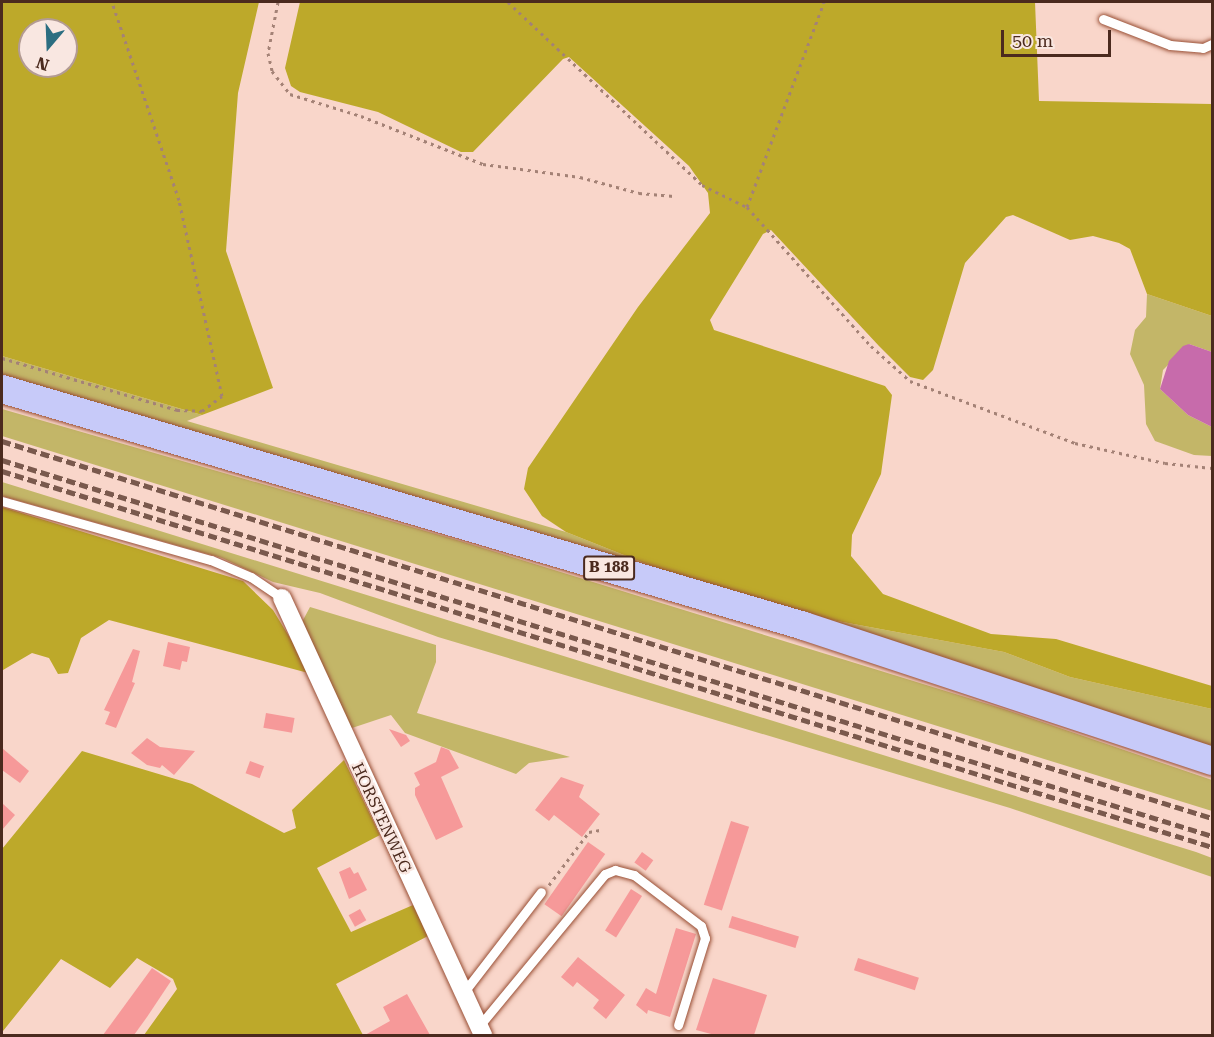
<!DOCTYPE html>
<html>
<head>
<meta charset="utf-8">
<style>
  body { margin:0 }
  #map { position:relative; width:1214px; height:1037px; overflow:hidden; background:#f9d6ca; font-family:"Roboto Serif",serif }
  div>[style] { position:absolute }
  .green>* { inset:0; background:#c3b668 }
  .forest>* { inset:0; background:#bda92a }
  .water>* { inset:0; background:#c76bab }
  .building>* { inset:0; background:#f69999; transform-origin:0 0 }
  .path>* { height:3px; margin-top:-1.5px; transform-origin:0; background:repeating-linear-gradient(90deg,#a48276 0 3px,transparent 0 7.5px) }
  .roads { filter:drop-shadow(0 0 2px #994f35) drop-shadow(0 0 2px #994f35) }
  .service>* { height:9px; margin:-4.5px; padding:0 4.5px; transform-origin:4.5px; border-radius:4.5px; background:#fff }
  .minor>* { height:18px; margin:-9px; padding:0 9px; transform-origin:9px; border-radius:9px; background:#fff }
  .primary>* { height:28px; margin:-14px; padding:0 14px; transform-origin:14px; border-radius:14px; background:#c7caf9 }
  .rail>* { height:4.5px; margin-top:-2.25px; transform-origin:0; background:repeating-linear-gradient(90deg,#7a594d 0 9px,transparent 0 13.5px) }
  span { translate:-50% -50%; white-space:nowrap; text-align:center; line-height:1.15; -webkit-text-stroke:4.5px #f9e7e1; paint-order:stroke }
  .shield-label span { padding:2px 4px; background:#f9e7e1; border:2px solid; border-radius:4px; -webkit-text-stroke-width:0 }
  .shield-label { font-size:15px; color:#4b2a1e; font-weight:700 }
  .street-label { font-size:16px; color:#4b2a1e }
  .frame { position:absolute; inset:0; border:3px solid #4b2a1e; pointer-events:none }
  .north { position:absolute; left:18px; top:18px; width:60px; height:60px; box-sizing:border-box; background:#f9e7e1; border:2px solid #b39b93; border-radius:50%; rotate:199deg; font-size:16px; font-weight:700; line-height:24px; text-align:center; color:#4b2a1e }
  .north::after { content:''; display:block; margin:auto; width:21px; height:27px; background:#2c6e81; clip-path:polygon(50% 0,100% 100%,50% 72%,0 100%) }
  .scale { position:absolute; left:1001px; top:30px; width:110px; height:27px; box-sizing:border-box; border:3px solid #4b2a1e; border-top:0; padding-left:8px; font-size:18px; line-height:21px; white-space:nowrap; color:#4b2a1e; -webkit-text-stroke:4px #f9e7e1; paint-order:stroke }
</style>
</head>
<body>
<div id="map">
  <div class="green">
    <i style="clip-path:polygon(1147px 294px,1212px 316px,1212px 352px,1189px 344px,1163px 370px,1160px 389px,1188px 415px,1212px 427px,1212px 456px,1194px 455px,1155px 441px,1146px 424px,1144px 385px,1130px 354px,1135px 330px,1146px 317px)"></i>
    <i style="clip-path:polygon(2px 356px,202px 415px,187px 421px,566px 532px,712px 590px,2px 380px)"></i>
    <i style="clip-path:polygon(2px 409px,457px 540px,1004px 709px,1212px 780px,1212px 811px,2px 436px)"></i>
    <i style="clip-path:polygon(2px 482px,1196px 852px,1212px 858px,1212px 877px,1010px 808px,438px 637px,320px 593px,273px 582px,222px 558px,2px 496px)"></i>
    <i style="clip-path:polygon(310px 607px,436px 645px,436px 662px,417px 713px,570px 757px,529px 763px,516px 774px,405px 733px,391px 715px,349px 729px,302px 622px)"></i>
    <i style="clip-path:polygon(805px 615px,1004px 652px,1070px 677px,1212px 709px,1212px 752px)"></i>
  </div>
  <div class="forest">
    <i style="clip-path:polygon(evenodd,2px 2px,259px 2px,238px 93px,226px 251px,273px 388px,202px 415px,2px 356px,2px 2px,30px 30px,66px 30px,66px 66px,30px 66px,30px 30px)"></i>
    <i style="clip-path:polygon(300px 2px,1035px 2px,1039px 101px,1212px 104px,1212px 316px,1147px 294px,1130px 249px,1119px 243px,1093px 236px,1070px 240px,1013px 215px,1006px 217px,965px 263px,933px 370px,923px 380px,910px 377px,879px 346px,771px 230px,763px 234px,710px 320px,714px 330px,885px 386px,892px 395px,881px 474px,852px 535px,851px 556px,883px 594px,991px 634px,1056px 639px,1212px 686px,1212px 709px,1070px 677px,1004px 652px,805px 615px,712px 590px,566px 532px,542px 516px,524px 489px,528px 468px,638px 307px,710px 213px,708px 193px,689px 166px,569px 57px,563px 59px,473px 152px,461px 152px,378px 112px,300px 92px,291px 86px,285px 68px)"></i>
    <i style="clip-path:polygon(2px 507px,243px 581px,273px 610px,312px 674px,109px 620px,81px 638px,68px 673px,58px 674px,49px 658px,32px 653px,3px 670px)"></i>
    <i style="clip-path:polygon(82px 751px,192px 784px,284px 833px,296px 828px,292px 810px,344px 760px,380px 835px,317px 868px,351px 932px,413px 905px,428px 936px,336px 984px,363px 1035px,144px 1035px,177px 989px,173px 979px,137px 958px,110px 988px,61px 959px,3px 1031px,2px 849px)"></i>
  </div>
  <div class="water">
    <i style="clip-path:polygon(1189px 344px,1212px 352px,1212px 427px,1188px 415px,1160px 389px,1169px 361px,1183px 346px)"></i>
  </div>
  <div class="building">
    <i style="clip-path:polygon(168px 642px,190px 647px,187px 662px,182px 661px,180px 670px,163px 666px)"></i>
    <i style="clip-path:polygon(133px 649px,140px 651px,132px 682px,135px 683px,116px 728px,105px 724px,110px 712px,104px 710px)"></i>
    <i style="left:266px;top:713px;width:29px;height:15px;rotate:10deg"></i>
    <i style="clip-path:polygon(389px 729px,406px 735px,410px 741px,401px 747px)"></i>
    <i style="clip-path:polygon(147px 738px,160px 747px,195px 751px,174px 775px,162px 765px,160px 768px,147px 765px,131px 753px)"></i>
    <i style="clip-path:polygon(441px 747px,449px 750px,459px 768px,441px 777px,463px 827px,436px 840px,415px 795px,415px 788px,420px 785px,414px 773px,436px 762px)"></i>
    <i style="clip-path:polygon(2px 748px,29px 771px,20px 783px,2px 770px)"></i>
    <i style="left:250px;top:761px;width:15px;height:13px;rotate:20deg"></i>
    <i style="clip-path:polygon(561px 777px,584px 785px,579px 797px,600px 814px,582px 837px,554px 815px,549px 821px,535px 810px)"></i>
    <i style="clip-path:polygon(2px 803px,15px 815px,2px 830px)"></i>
    <i style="left:731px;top:821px;width:19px;height:88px;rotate:18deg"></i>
    <i style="left:588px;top:842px;width:21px;height:76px;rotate:35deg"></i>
    <i style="left:642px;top:852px;width:14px;height:13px;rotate:36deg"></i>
    <i style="clip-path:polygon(350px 867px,354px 874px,358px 872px,367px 890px,349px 899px,339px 872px)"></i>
    <i style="left:631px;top:889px;width:13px;height:49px;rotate:32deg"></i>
    <i style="left:360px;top:909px;width:13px;height:13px;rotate:61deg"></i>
    <i style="left:732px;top:916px;width:70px;height:12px;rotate:17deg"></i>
    <i style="clip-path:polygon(676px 928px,696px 934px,670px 1017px,648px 1010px,647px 1014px,636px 1005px,646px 988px,656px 994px)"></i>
    <i style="clip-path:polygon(578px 957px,625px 995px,606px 1019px,593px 1008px,599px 1000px,577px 982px,573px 987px,561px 977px)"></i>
    <i style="left:858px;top:958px;width:64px;height:13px;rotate:18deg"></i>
    <i style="clip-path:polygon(152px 968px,171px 981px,147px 1017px,134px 1035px,103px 1035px)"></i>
    <i style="clip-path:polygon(713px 978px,767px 995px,754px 1035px,715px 1035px,696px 1030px)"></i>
    <i style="clip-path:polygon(407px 994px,430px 1035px,365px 1035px,390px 1021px,383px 1007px)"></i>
  </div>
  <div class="path">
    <i style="left:278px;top:2px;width:52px;rotate:101.1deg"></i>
    <i style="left:268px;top:53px;width:18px;rotate:77deg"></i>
    <i style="left:272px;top:71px;width:29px;rotate:52deg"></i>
    <i style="left:290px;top:94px;width:74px;rotate:17.2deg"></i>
    <i style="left:361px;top:116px;width:131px;rotate:21.5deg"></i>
    <i style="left:483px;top:164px;width:98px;rotate:7.6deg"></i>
    <i style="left:580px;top:177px;width:61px;rotate:15.2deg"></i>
    <i style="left:639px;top:193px;width:35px;rotate:5deg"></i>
    <i style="left:508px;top:2px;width:267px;rotate:43.3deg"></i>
    <i style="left:702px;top:185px;width:50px;rotate:26.1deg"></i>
    <i style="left:747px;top:207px;width:186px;rotate:48.3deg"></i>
    <i style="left:871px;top:346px;width:52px;rotate:41.9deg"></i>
    <i style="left:910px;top:381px;width:176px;rotate:20.6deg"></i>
    <i style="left:1075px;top:443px;width:92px;rotate:12.5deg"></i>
    <i style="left:1165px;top:463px;width:47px;rotate:6.1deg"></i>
    <i style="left:747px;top:207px;width:219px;rotate:-69.4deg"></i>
    <i style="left:2px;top:358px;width:183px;rotate:16.5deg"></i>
    <i style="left:177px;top:410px;width:25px;rotate:2deg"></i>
    <i style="left:202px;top:411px;width:25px;rotate:-37deg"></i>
    <i style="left:222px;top:396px;width:201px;rotate:-102.4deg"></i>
    <i style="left:179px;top:200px;width:209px;rotate:-108.7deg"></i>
    <i style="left:549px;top:885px;width:66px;rotate:-53deg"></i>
    <i style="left:589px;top:832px;width:11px;rotate:-10deg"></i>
  </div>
  <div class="roads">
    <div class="service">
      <i style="left:1103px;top:19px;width:72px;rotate:21.2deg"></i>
      <i style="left:1170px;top:45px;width:33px;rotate:5deg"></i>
      <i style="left:1203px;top:48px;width:10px;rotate:-24deg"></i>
      <i style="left:2px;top:501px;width:217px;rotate:15.8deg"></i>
      <i style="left:211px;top:560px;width:43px;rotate:23deg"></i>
      <i style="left:251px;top:577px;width:37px;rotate:34deg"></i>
      <i style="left:464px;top:992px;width:126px;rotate:-52.4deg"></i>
      <i style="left:480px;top:1025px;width:196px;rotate:-50.4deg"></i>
      <i style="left:605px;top:874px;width:11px;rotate:-22deg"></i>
      <i style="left:615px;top:870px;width:20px;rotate:15deg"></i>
      <i style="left:634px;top:875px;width:84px;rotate:37.3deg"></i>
      <i style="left:701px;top:926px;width:13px;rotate:72deg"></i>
      <i style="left:705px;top:938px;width:91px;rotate:107.2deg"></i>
    </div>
    <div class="minor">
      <i style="left:282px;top:598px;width:482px;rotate:65.3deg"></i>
    </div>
    <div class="primary">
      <i style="left:2px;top:389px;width:836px;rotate:16.46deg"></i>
      <i style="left:804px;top:626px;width:430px;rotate:18.3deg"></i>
    </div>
  </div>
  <div class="rail">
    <i style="left:2px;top:441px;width:1267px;rotate:17.31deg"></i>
    <i style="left:2px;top:460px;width:1267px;rotate:17.26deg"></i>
    <i style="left:2px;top:471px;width:1267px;rotate:17.26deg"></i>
  </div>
  <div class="shield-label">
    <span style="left:609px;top:568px">B 188</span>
  </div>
  <div class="street-label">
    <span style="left:381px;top:818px;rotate:65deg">HORSTENWEG</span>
  </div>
  <div class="frame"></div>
  <div class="north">N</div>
  <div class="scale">50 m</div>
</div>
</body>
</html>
